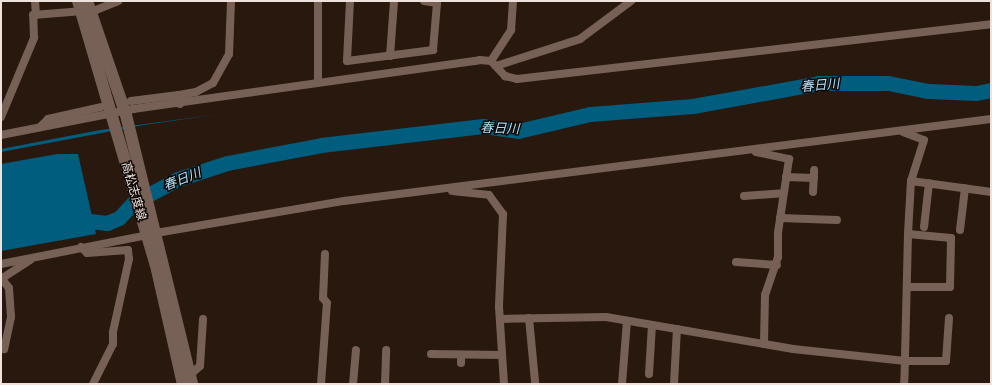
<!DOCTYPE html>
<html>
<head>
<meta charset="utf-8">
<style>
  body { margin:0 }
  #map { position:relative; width:992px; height:385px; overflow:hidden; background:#29180e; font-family:Inter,"Noto Sans JP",sans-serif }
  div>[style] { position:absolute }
  .water>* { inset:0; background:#005d7e }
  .river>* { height:15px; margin:-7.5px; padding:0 7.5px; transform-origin:7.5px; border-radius:7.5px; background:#005d7e }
  .minor>* { height:8px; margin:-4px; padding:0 4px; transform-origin:4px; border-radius:4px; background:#776156 }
  .secondary>* { height:12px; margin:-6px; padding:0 6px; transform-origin:6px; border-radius:6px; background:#776156 }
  span { translate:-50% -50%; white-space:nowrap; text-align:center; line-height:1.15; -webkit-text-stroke:3px #0c0603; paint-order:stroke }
  .street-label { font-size:12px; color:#efe2dc }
  .water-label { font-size:13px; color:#b5e3fb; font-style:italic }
  .frame { position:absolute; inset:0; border:2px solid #efe2dc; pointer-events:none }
</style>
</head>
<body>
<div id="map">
  <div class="water">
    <i style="clip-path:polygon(220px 114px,144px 125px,1px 152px,1px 149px,100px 130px)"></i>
    <i style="clip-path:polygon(57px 154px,78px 154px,96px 234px,1px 251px,1px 164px)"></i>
  </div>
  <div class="river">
    <i style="left:74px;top:219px;width:33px;rotate:7deg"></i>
    <i style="left:107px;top:223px;width:13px;rotate:-23deg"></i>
    <i style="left:119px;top:218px;width:21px;rotate:-47deg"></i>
    <i style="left:133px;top:203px;width:51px;rotate:-28.1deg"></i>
    <i style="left:178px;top:179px;width:52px;rotate:-18.1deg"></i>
    <i style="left:227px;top:163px;width:96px;rotate:-10.8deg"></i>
    <i style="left:321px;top:145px;width:163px;rotate:-6.7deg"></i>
    <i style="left:483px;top:126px;width:35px;rotate:8deg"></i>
    <i style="left:518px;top:131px;width:74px;rotate:-13.3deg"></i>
    <i style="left:590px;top:114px;width:103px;rotate:-4.4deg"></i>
    <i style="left:693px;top:106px;width:128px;rotate:-10.3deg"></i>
    <i style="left:819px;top:83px;width:69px"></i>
    <i style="left:888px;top:83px;width:41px;rotate:11.3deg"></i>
    <i style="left:928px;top:91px;width:48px;rotate:2.4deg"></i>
    <i style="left:976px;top:93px;width:15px;rotate:-11deg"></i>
  </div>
  <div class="minor">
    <i style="left:35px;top:1px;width:14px;rotate:86deg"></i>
    <i style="left:318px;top:1px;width:80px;rotate:90deg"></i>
    <i style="left:350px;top:1px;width:60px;rotate:92.9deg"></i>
    <i style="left:347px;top:61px;width:87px;rotate:-7.3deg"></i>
    <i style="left:433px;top:50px;width:47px;rotate:-85.1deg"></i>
    <i style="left:437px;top:3px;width:13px;rotate:-171deg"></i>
    <i style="left:390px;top:56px;width:55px;rotate:-85.8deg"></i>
    <i style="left:491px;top:61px;width:37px;rotate:-57deg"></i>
    <i style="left:511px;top:30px;width:29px;rotate:-86deg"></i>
    <i style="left:496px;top:66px;width:88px;rotate:-17.8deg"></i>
    <i style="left:580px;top:39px;width:64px;rotate:-36.7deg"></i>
    <i style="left:131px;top:101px;width:48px;rotate:-7.1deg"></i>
    <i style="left:180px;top:104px;width:9px;rotate:-96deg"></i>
    <i style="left:179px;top:95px;width:17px;rotate:-10deg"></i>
    <i style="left:196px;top:92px;width:19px;rotate:-28deg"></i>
    <i style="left:213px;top:83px;width:33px;rotate:-61deg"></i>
    <i style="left:229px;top:54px;width:53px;rotate:-87.8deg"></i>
    <i style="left:1px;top:117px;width:86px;rotate:-67.3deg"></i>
    <i style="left:34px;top:38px;width:23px;rotate:-92deg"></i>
    <i style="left:33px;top:15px;width:63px;rotate:-4.5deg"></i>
    <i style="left:96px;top:10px;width:24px;rotate:-22deg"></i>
    <i style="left:40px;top:127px;width:11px;rotate:-45deg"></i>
    <i style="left:48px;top:119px;width:54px;rotate:-12.8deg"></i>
    <i style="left:903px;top:132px;width:22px;rotate:21deg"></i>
    <i style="left:924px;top:140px;width:43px;rotate:107.6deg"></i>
    <i style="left:1px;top:135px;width:135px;rotate:-11.1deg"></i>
    <i style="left:133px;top:109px;width:350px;rotate:-8deg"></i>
    <i style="left:480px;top:60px;width:11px;rotate:5deg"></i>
    <i style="left:491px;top:61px;width:21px;rotate:47deg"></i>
    <i style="left:505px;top:76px;width:12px;rotate:14deg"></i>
    <i style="left:517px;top:79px;width:477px;rotate:-6.6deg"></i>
    <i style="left:756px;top:152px;width:34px;rotate:12deg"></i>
    <i style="left:789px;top:159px;width:75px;rotate:98.5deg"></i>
    <i style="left:778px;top:233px;width:24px;rotate:90deg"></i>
    <i style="left:778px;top:257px;width:40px;rotate:108.9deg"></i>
    <i style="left:765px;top:295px;width:49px;rotate:91.2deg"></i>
    <i style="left:786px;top:177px;width:28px;rotate:2deg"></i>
    <i style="left:452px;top:191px;width:37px;rotate:6deg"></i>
    <i style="left:489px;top:195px;width:24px;rotate:54deg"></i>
    <i style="left:503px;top:214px;width:93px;rotate:92.5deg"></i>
    <i style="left:499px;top:307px;width:77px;rotate:86.3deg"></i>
    <i style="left:813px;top:192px;width:22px;rotate:-87deg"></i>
    <i style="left:744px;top:196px;width:39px;rotate:-4deg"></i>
    <i style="left:780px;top:218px;width:57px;rotate:2deg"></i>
    <i style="left:924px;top:227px;width:44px;rotate:-83.5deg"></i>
    <i style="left:960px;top:230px;width:42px;rotate:-83.2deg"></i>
    <i style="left:156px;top:233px;width:191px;rotate:-9.7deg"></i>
    <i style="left:344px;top:201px;width:652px;rotate:-7.22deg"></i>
    <i style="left:908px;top:234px;width:53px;rotate:-86.8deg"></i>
    <i style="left:911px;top:181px;width:81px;rotate:7.8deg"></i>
    <i style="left:81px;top:247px;width:8px;rotate:45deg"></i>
    <i style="left:87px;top:253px;width:41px;rotate:-4.2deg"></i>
    <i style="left:128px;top:250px;width:9px;rotate:84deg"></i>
    <i style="left:129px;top:259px;width:75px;rotate:102.4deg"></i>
    <i style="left:113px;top:332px;width:12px;rotate:90deg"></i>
    <i style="left:113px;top:344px;width:45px;rotate:116.6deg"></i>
    <i style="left:736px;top:262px;width:41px;rotate:4.2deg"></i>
    <i style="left:1px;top:264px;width:149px;rotate:-11.2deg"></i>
    <i style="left:1px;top:279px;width:35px;rotate:-33deg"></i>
    <i style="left:2px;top:279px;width:11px;rotate:52deg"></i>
    <i style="left:9px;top:288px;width:29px;rotate:86deg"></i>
    <i style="left:11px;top:317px;width:33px;rotate:102deg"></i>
    <i style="left:907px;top:287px;width:43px"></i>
    <i style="left:950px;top:287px;width:49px;rotate:-88.8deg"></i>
    <i style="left:951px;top:238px;width:43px;rotate:-174.7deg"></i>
    <i style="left:908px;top:234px;width:127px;rotate:91.4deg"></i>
    <i style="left:905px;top:361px;width:41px"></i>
    <i style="left:946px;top:361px;width:43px;rotate:-86deg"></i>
    <i style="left:529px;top:318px;width:64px;rotate:84.6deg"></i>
    <i style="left:500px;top:319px;width:106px;rotate:-1.1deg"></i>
    <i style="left:606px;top:317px;width:190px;rotate:9.7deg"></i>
    <i style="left:793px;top:349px;width:113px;rotate:6.1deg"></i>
    <i style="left:905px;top:361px;width:23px;rotate:92deg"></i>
    <i style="left:431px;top:354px;width:71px;rotate:0.8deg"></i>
    <i style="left:461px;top:355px;width:8px;rotate:90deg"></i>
    <i style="left:649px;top:374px;width:49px;rotate:-86.5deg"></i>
    <i style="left:190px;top:375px;width:13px;rotate:-42deg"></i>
    <i style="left:200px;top:366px;width:47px;rotate:-86.3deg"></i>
    <i style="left:321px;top:384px;width:81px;rotate:-85.8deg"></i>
    <i style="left:327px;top:303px;width:6px;rotate:-129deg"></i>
    <i style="left:323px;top:298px;width:44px;rotate:-87.4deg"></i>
    <i style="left:353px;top:384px;width:34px;rotate:-85deg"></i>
    <i style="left:385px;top:384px;width:34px;rotate:-88deg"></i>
    <i style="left:622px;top:384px;width:63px;rotate:-85.5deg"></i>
    <i style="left:674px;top:384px;width:55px;rotate:-86.9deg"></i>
  </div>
  <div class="secondary">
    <i style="left:78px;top:1px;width:280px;rotate:73.6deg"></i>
    <i style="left:157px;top:270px;width:117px;rotate:77.2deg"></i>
    <i style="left:87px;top:1px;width:120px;rotate:71.1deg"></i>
    <i style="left:126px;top:115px;width:277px;rotate:76.2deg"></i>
  </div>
  <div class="street-label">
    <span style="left:134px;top:191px;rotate:74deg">高松志度線</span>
  </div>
  <div class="water-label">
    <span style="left:820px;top:85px;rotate:-5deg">春日川</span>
    <span style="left:500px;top:128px;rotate:2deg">春日川</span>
    <span style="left:182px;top:179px;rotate:-22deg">春日川</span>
  </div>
  <div class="frame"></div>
</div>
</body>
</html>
